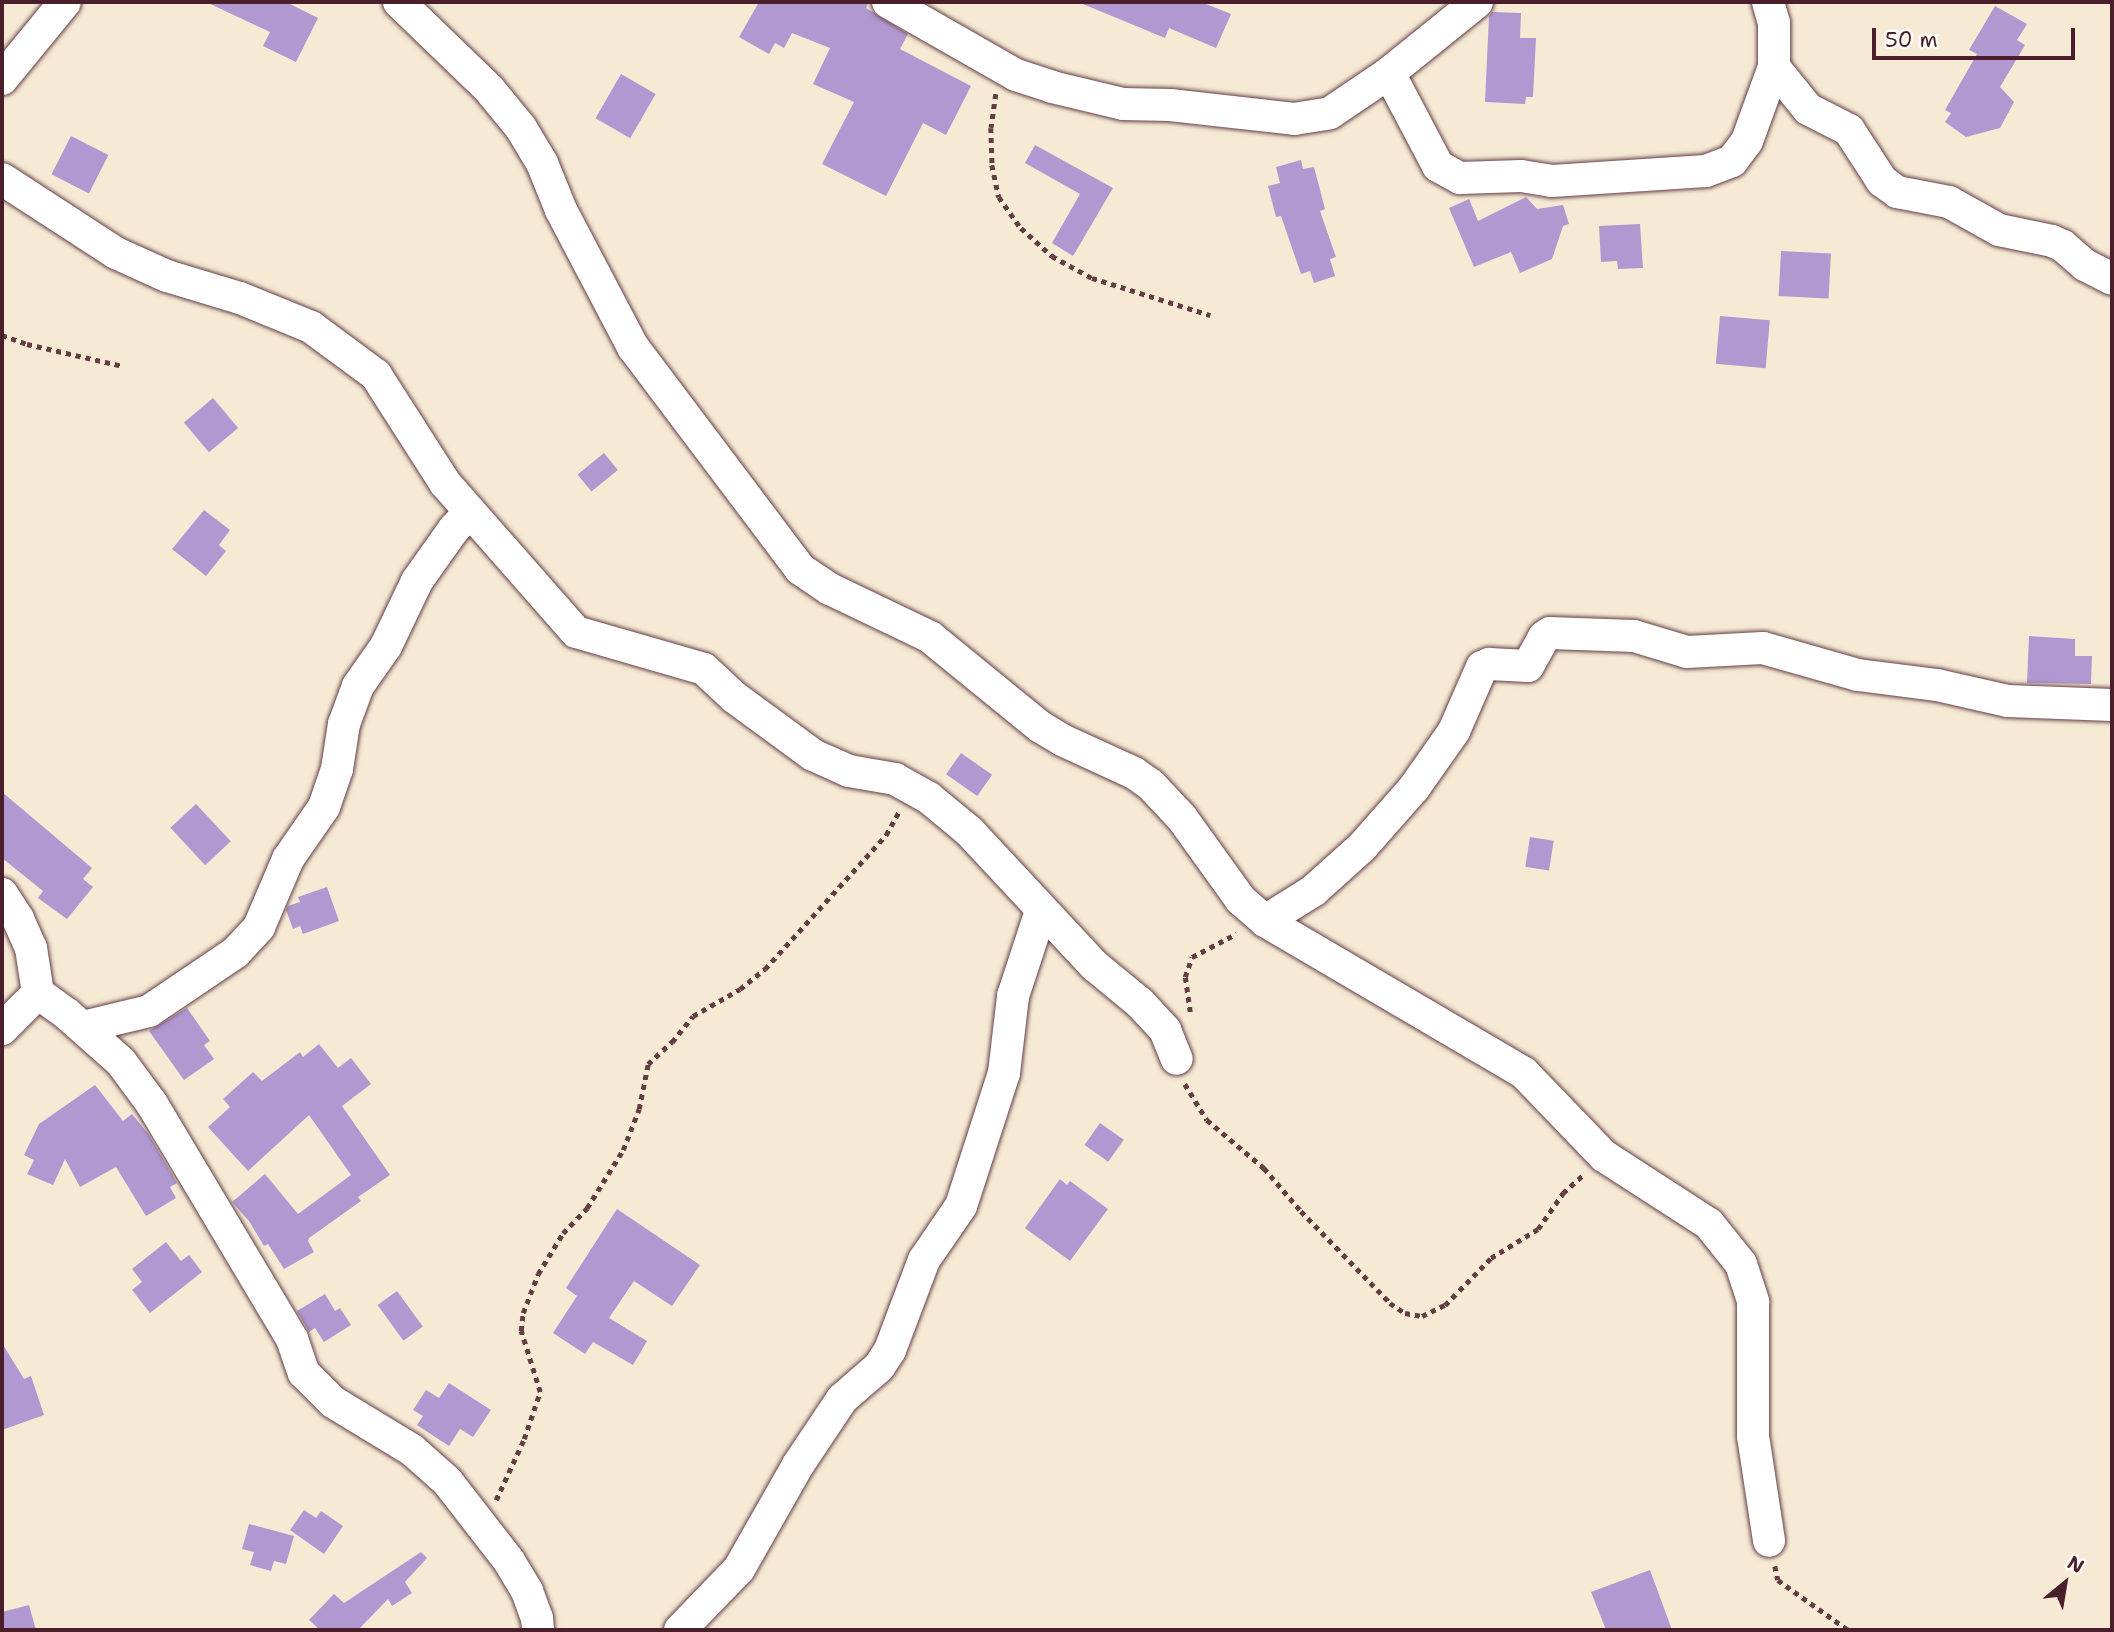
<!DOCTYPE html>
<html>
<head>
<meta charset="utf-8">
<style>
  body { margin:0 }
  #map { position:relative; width:2114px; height:1632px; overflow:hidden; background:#f6ead5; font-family:"Shantell Sans",sans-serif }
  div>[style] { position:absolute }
  .building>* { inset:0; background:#b098d1; transform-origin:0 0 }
  .path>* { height:4.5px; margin-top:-2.25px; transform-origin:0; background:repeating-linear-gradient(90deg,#643d44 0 5px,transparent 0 10px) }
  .roads { filter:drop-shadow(0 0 2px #643d44) drop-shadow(0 0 2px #643d44) }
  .minor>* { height:32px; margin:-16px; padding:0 16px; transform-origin:16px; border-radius:16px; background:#fff }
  span { translate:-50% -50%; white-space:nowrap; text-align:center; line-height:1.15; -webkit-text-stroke:5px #fdfcf7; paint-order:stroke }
  .frame { position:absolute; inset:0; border:4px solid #4a1f2b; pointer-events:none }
  .north { position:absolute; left:2030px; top:1548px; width:70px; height:70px; -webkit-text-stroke:5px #fdfcf7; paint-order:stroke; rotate:30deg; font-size:19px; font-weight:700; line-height:28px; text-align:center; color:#4a1f2b }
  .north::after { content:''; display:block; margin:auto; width:24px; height:32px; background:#4a1f2b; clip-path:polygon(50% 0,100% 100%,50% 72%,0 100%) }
  .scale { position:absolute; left:1872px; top:28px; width:203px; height:32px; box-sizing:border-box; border:4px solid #4a1f2b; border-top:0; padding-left:9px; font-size:21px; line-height:24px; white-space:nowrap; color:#4a1f2b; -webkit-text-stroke:5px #fdfcf7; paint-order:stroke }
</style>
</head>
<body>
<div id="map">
  <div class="building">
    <i style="clip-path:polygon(206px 2px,286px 2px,318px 18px,296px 62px,263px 46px,270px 32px)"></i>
    <i style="clip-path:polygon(759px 2px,869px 2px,866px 8px,908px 34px,900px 49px,971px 86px,946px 135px,923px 123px,886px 196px,822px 164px,854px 102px,813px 84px,830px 48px,792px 33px,784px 48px,775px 43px,769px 54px,739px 37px)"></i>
    <i style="clip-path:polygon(1078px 2px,1201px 2px,1231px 14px,1216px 48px,1169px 28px,1165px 38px)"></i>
    <i style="clip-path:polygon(1995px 6px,2027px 24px,2017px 40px,2025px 45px,2000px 87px,2014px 102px,2000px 128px,1966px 137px,1945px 122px,1951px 113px,1945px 110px,1977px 54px,1969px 50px)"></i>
    <i style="clip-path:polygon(1492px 12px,1521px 13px,1520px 38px,1536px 38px,1533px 97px,1526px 97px,1525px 104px,1485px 102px,1489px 16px)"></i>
    <i style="left:621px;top:74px;width:40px;height:51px;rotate:30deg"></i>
    <i style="left:71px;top:136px;width:42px;height:43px;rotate:27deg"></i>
    <i style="clip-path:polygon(1035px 145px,1113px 188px,1073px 256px,1052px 243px,1080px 194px,1025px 163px)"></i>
    <i style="clip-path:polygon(1301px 160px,1303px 169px,1314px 167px,1325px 209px,1320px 211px,1336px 257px,1330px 259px,1335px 276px,1314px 283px,1310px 271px,1301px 274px,1281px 216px,1276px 217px,1268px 186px,1280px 183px,1276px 167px)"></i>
    <i style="clip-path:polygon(1526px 197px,1537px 209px,1563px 205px,1569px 224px,1563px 226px,1552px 259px,1520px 273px,1511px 252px,1474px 267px,1449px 208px,1469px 199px,1478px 221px)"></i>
    <i style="clip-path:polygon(1640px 224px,1643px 268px,1618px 269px,1617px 261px,1601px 262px,1599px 226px)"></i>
    <i style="left:1781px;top:251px;width:50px;height:45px;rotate:3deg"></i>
    <i style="left:1720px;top:316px;width:50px;height:48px;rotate:5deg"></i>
    <i style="left:213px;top:398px;width:39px;height:38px;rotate:50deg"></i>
    <i style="left:604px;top:453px;width:22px;height:34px;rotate:51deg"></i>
    <i style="clip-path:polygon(204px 510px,230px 530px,219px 545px,226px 551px,206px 576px,172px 549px)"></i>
    <i style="clip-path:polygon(2029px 636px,2075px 639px,2075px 656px,2092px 656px,2091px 684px,2027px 683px)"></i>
    <i style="left:961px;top:753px;width:38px;height:26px;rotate:35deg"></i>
    <i style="clip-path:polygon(2px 792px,92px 868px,83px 879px,93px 887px,67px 919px,38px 898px,43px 891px,2px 858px)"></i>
    <i style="left:196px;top:804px;width:51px;height:35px;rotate:47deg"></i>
    <i style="left:1530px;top:837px;width:24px;height:30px;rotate:9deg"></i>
    <i style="clip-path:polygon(327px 887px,339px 921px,303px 934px,300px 926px,293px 929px,286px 910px,288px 906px,300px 902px,298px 897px)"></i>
    <i style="clip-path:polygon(187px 1008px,210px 1041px,204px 1045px,214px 1059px,184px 1080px,149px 1031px)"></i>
    <i style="clip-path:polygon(319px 1044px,338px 1068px,351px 1058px,371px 1084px,342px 1106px,390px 1175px,358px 1197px,361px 1201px,309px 1238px,308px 1241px,314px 1252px,284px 1269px,268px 1244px,264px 1246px,249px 1221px,232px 1202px,265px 1174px,298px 1214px,351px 1175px,309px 1115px,248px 1171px,208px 1127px,230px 1107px,223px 1099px,253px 1072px,262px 1081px,300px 1052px,303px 1057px)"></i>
    <i style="clip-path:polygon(95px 1085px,123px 1121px,132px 1114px,149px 1135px,177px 1183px,170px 1187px,176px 1198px,146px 1216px,116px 1167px,80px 1187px,65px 1159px,53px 1185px,27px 1174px,34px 1160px,24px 1155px,39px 1124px)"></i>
    <i style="left:1100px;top:1123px;width:29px;height:27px;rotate:35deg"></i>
    <i style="clip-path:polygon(1060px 1179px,1067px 1185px,1070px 1181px,1108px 1209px,1070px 1261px,1025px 1228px)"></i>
    <i style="clip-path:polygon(617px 1209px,700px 1265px,672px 1306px,634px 1281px,609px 1318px,647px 1341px,633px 1365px,593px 1342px,585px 1354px,553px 1333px,577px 1296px,566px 1288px)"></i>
    <i style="clip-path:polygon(166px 1242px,181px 1261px,189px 1255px,202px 1272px,150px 1313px,132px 1290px,142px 1282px,132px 1269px)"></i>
    <i style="left:397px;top:1291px;width:44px;height:24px;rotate:54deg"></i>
    <i style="clip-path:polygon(325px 1294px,335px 1311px,340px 1308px,351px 1325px,324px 1342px,315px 1328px,309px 1332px,297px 1311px)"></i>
    <i style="clip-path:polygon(2px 1343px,24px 1379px,31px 1376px,44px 1415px,2px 1430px)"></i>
    <i style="clip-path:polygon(449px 1383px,491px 1410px,473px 1437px,460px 1429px,449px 1446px,417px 1425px,423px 1416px,413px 1410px,426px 1390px,439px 1398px)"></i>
    <i style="clip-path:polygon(304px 1510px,316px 1518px,321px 1511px,343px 1526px,324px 1554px,290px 1530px)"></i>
    <i style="clip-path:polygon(249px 1524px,294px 1536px,286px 1564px,274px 1561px,271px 1571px,250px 1565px,254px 1552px,242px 1549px)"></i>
    <i style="clip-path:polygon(421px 1552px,427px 1558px,405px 1582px,412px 1593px,392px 1606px,388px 1599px,358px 1630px,320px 1630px,309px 1620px,334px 1594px,344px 1603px)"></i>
    <i style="clip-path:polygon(1650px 1570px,1672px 1630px,1606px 1630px,1591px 1592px)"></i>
    <i style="clip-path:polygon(29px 1605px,36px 1630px,2px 1630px,2px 1612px)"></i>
  </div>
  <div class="path">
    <i style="left:996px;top:94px;width:34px;rotate:98deg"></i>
    <i style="left:991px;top:128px;width:37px;rotate:88deg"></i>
    <i style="left:992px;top:165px;width:33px;rotate:78deg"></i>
    <i style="left:999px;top:197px;width:38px;rotate:55deg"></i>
    <i style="left:1021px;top:228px;width:42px;rotate:42.1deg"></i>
    <i style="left:1052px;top:256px;width:46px;rotate:28.8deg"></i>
    <i style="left:1092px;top:278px;width:124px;rotate:17.4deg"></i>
    <i style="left:2px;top:335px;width:27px;rotate:20deg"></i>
    <i style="left:27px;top:344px;width:98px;rotate:12.9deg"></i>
    <i style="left:1190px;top:1012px;width:35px;rotate:-98deg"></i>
    <i style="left:1185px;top:977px;width:21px;rotate:-71deg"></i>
    <i style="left:1192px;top:957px;width:50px;rotate:-27.6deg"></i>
    <i style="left:1185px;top:1084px;width:42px;rotate:58.6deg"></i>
    <i style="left:1207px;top:1120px;width:75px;rotate:40.1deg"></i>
    <i style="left:1264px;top:1168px;width:57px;rotate:49.3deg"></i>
    <i style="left:1301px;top:1211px;width:128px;rotate:45.9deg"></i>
    <i style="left:1390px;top:1303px;width:18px;rotate:34deg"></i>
    <i style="left:1405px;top:1313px;width:17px;rotate:10deg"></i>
    <i style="left:1422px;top:1316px;width:25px;rotate:-26deg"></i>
    <i style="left:1445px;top:1305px;width:66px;rotate:-45.6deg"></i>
    <i style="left:1491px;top:1258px;width:55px;rotate:-31.7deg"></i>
    <i style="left:1538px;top:1229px;width:44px;rotate:-55.2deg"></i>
    <i style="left:1563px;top:1193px;width:27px;rotate:-42deg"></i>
    <i style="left:496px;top:1500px;width:67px;rotate:-65.3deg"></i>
    <i style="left:524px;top:1439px;width:50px;rotate:-71.2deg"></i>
    <i style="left:540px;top:1392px;width:64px;rotate:-107.3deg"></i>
    <i style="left:521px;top:1331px;width:18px;rotate:-84deg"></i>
    <i style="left:523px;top:1313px;width:42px;rotate:-69deg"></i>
    <i style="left:538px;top:1274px;width:48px;rotate:-58.6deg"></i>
    <i style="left:563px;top:1233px;width:35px;rotate:-46deg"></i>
    <i style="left:587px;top:1208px;width:68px;rotate:-58.2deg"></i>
    <i style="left:623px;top:1150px;width:44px;rotate:-68.7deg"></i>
    <i style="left:639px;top:1109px;width:46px;rotate:-78.7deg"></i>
    <i style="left:648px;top:1064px;width:33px;rotate:-43deg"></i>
    <i style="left:672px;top:1042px;width:33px;rotate:-51deg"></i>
    <i style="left:693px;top:1016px;width:54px;rotate:-29.9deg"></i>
    <i style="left:740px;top:989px;width:32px;rotate:-39deg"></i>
    <i style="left:765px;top:969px;width:181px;rotate:-47.9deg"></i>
    <i style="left:886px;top:835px;width:26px;rotate:-61deg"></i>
    <i style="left:1775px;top:1566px;width:14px;rotate:78deg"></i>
    <i style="left:1778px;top:1580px;width:86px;rotate:35.5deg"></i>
  </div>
  <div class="roads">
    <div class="minor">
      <i style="left:399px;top:2px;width:125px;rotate:44deg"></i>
      <i style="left:489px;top:89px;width:50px;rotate:50.6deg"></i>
      <i style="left:521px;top:128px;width:41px;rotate:59deg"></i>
      <i style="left:542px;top:163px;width:51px;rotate:68deg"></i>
      <i style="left:561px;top:210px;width:155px;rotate:62.3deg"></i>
      <i style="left:633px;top:347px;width:278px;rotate:53deg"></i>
      <i style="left:800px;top:569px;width:36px;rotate:34deg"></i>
      <i style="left:830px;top:589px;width:111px;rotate:25.6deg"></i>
      <i style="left:930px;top:637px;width:141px;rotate:39.2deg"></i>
      <i style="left:1039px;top:726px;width:27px;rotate:31deg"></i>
      <i style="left:1062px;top:740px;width:79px;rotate:24.6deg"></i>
      <i style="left:1134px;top:773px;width:21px;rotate:35deg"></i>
      <i style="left:1151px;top:785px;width:45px;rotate:46.8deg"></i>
      <i style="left:1182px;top:818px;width:101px;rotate:54.3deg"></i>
      <i style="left:1241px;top:900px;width:32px;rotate:41deg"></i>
      <i style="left:1265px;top:921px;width:300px;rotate:30.4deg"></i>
      <i style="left:1524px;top:1073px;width:115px;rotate:46.1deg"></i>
      <i style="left:1604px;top:1156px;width:125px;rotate:32.9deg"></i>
      <i style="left:1709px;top:1224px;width:51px;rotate:51.3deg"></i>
      <i style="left:1741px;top:1264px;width:40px;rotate:72deg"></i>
      <i style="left:1753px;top:1302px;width:134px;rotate:90deg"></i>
      <i style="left:1753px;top:1436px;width:106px;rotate:81.3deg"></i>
      <i style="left:888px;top:2px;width:147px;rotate:29.7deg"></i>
      <i style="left:1016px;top:75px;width:38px;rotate:18deg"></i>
      <i style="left:1052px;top:87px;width:73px;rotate:13.5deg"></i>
      <i style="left:1123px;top:104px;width:47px;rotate:1.2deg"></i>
      <i style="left:1170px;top:105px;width:125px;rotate:6.4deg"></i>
      <i style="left:1294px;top:119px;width:36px;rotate:-9deg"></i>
      <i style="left:1330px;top:113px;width:71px;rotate:-34.1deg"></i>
      <i style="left:1389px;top:73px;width:113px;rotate:-38.9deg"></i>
      <i style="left:1774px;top:67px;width:54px;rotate:51deg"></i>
      <i style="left:1808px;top:109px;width:46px;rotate:27.1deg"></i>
      <i style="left:1849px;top:130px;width:61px;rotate:57.1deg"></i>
      <i style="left:1882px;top:181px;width:19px;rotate:36deg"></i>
      <i style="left:1897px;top:192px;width:53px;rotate:10.9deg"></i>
      <i style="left:1949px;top:202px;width:57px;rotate:29.2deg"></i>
      <i style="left:1999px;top:230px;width:54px;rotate:11.7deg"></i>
      <i style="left:2052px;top:241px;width:12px;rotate:24deg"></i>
      <i style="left:2063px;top:246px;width:29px;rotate:41deg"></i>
      <i style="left:2085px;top:265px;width:30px;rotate:27deg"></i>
      <i style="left:1389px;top:73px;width:105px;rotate:62.2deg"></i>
      <i style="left:1438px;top:166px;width:25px;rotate:29deg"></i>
      <i style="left:1460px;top:178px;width:61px;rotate:-1.9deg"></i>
      <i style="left:1521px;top:176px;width:31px;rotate:9deg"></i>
      <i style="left:1552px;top:181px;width:154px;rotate:-3.7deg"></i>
      <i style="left:1706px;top:171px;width:28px;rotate:-21deg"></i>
      <i style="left:1732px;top:161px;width:25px;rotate:-53deg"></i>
      <i style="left:1747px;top:141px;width:79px;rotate:-70deg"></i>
      <i style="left:1774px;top:67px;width:44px;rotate:-90deg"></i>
      <i style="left:1774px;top:23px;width:22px;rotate:-106deg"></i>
      <i style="left:2px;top:79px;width:99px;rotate:-50.7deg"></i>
      <i style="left:2px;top:179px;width:136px;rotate:33deg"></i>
      <i style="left:116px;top:253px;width:56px;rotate:24.3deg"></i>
      <i style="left:167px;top:276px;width:76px;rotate:16.8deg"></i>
      <i style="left:240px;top:298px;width:77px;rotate:22.2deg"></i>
      <i style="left:311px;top:327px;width:81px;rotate:36.4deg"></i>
      <i style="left:376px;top:375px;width:128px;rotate:57.4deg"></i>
      <i style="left:445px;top:483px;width:198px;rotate:48.7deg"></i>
      <i style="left:576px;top:632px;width:133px;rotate:16.1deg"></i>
      <i style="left:704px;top:669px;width:41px;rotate:43deg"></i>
      <i style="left:734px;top:697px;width:98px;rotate:36.3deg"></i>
      <i style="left:813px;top:755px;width:39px;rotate:24deg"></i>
      <i style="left:849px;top:771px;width:47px;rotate:9.9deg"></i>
      <i style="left:895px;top:779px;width:39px;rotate:29deg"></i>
      <i style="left:929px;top:798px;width:52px;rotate:39.5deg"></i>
      <i style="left:969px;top:831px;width:185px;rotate:47deg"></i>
      <i style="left:1095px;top:966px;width:58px;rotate:39.4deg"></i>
      <i style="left:1140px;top:1003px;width:37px;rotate:47deg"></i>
      <i style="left:1165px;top:1030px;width:31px;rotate:68deg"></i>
      <i style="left:2px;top:894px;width:30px;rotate:57deg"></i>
      <i style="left:18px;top:919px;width:32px;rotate:66deg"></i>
      <i style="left:31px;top:948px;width:46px;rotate:81.2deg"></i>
      <i style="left:38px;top:993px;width:51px;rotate:135deg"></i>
      <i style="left:1265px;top:921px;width:57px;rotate:-32deg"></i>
      <i style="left:1313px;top:891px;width:66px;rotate:-41.9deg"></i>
      <i style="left:1362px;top:847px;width:79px;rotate:-48.6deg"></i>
      <i style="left:1414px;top:788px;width:70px;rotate:-54.9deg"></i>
      <i style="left:1454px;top:731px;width:70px;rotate:-66.4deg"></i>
      <i style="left:1482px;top:667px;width:8px;rotate:-23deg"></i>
      <i style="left:1489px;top:664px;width:39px;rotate:3deg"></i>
      <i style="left:1528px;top:666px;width:33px;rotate:-61deg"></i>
      <i style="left:1544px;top:637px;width:7px;rotate:-34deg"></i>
      <i style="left:1550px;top:633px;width:84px;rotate:2deg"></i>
      <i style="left:1634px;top:636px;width:55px;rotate:16.8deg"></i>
      <i style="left:1687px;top:652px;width:76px;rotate:-3deg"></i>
      <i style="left:1763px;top:648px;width:99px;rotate:15.9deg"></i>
      <i style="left:1858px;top:675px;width:80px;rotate:7.2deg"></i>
      <i style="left:1937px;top:685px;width:73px;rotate:12.7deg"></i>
      <i style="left:2008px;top:701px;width:104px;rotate:2.2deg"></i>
      <i style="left:38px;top:993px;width:36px;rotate:36deg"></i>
      <i style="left:67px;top:1014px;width:72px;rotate:41.6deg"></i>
      <i style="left:121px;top:1062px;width:52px;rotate:53.6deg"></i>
      <i style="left:152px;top:1104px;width:274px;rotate:59.2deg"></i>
      <i style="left:292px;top:1339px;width:36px;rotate:71deg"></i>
      <i style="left:304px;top:1373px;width:41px;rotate:45deg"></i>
      <i style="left:333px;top:1402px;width:92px;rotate:31.3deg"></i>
      <i style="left:412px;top:1450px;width:47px;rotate:41.5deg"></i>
      <i style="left:447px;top:1481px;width:101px;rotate:52.2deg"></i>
      <i style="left:509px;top:1561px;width:35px;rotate:59deg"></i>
      <i style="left:527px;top:1591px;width:29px;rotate:70deg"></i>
      <i style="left:537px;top:1618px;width:12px;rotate:85deg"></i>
      <i style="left:83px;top:1027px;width:68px;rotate:-13.6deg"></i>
      <i style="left:149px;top:1011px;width:105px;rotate:-34.1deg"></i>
      <i style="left:236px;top:952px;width:34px;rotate:-47deg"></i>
      <i style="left:259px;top:927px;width:74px;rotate:-66.9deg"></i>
      <i style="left:288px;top:859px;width:63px;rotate:-55.3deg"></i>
      <i style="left:324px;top:807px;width:40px;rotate:-71.1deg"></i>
      <i style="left:337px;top:769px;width:46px;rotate:-81.2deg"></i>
      <i style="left:344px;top:724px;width:40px;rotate:-69.8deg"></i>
      <i style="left:358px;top:686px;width:49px;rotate:-55deg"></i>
      <i style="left:386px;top:646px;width:72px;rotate:-64.5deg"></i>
      <i style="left:417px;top:581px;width:64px;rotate:-54.6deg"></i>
      <i style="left:454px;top:529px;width:23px;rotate:-47deg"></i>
      <i style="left:680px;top:1630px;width:85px;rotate:-46deg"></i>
      <i style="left:739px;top:1569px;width:120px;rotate:-60.4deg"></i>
      <i style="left:798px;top:1465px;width:79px;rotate:-56.3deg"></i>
      <i style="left:842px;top:1399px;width:49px;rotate:-40.9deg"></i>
      <i style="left:879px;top:1367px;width:20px;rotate:-57deg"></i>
      <i style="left:890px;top:1350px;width:96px;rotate:-69.3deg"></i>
      <i style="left:924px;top:1260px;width:65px;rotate:-55.6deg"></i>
      <i style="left:961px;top:1206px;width:140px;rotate:-72.1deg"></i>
      <i style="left:1004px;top:1073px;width:78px;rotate:-83.3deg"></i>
      <i style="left:1013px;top:996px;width:89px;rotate:-71.8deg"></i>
    </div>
  </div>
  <div class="frame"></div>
  <div class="north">N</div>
  <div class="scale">50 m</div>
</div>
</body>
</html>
